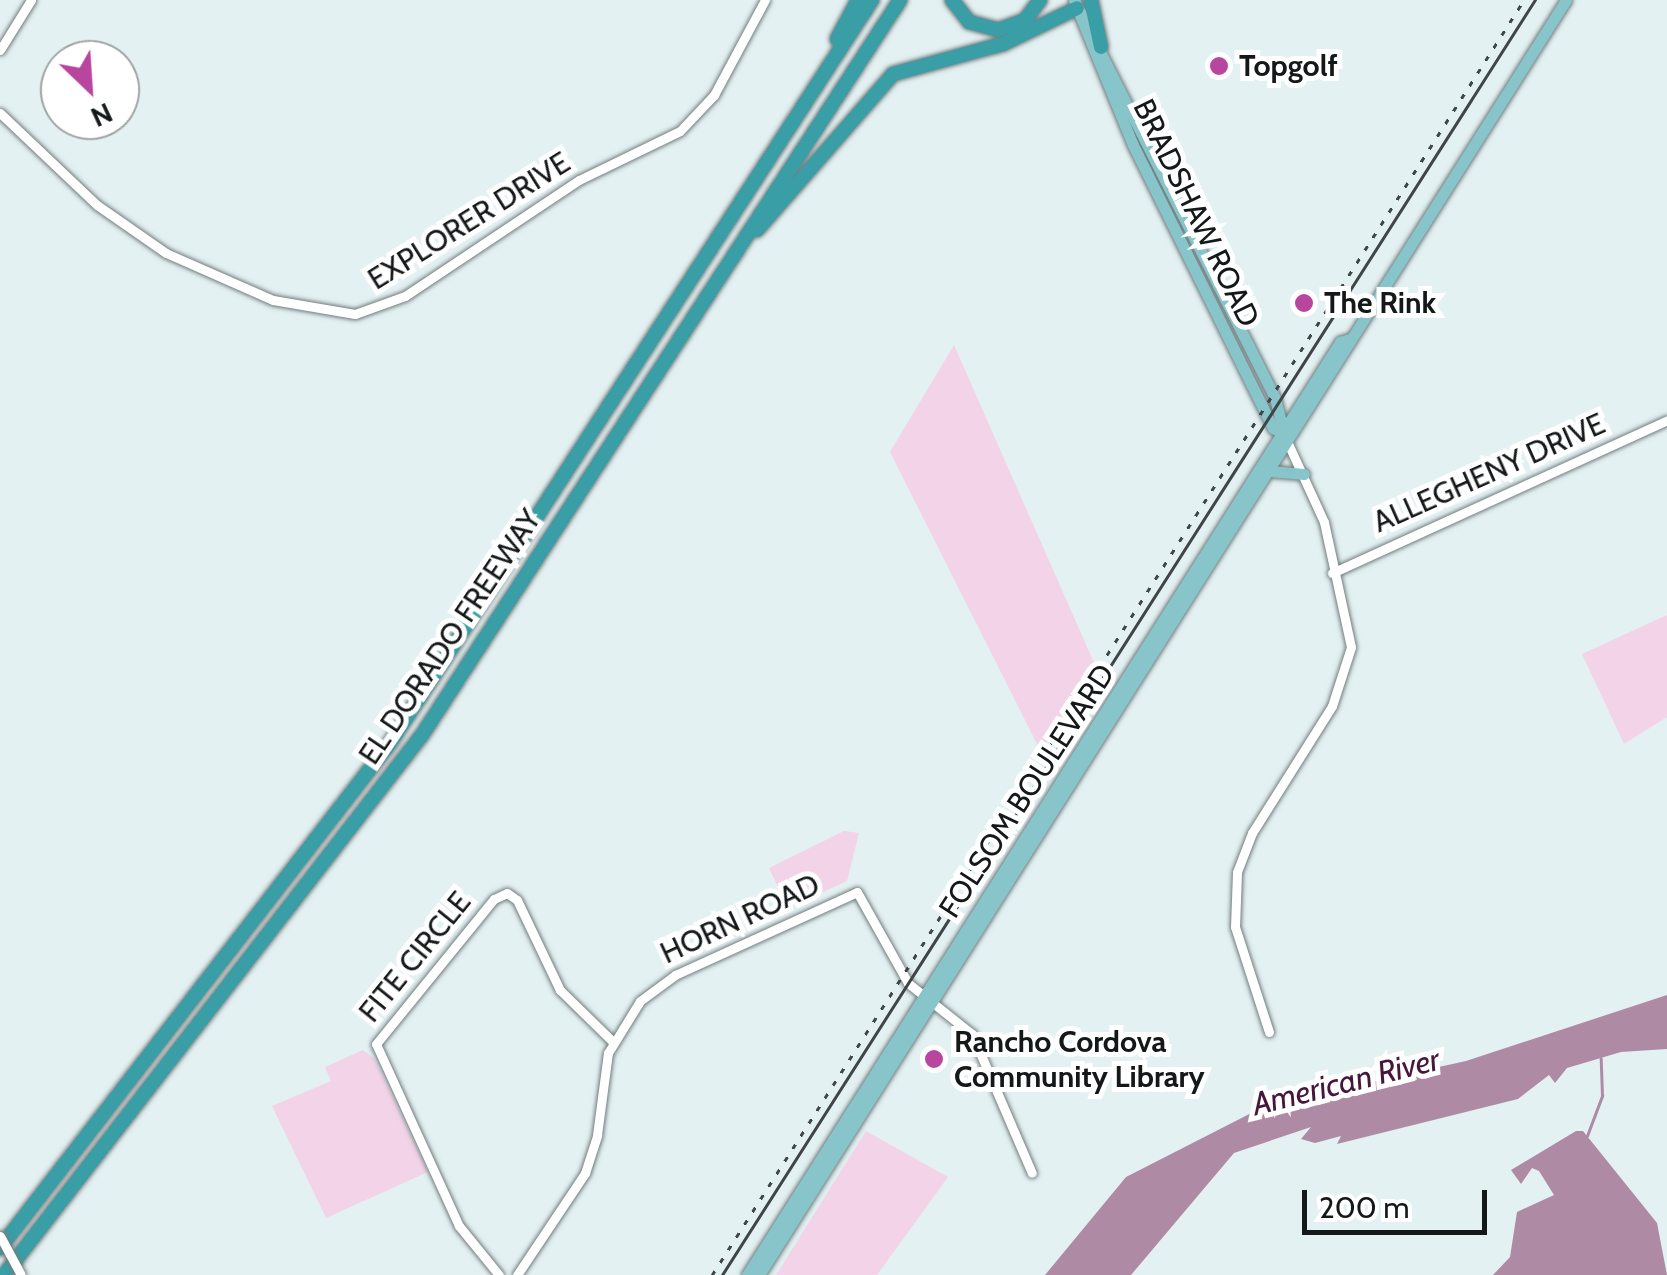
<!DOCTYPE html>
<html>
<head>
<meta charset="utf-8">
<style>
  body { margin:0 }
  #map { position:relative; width:1667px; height:1275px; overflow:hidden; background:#e4f1f2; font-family:Cabin,sans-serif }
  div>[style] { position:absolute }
  .green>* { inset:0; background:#f2d3e8 }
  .water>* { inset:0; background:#af8aa4 }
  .stream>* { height:2.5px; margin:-1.25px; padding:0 1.25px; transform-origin:1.25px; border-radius:1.25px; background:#af8aa4 }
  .roads { filter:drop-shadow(0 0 2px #727d7e) drop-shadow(0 0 2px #727d7e) }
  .minor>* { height:9px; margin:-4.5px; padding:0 4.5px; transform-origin:4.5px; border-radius:4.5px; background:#fff }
  .major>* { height:11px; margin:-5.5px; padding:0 5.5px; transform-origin:5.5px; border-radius:5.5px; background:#88c5ca }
  .highway>* { height:14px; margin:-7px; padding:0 7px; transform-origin:7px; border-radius:7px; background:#399ea6 }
  .tram>* { height:2.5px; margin:-1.25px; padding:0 1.25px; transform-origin:1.25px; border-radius:1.25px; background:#404647 }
  .rail>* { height:2.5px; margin-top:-1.25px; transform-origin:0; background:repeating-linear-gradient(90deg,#404647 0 5px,transparent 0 15px) }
  .bridges { filter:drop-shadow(0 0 2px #727d7e) drop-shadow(0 0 2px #727d7e) }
  .minor-bridge>* { height:9px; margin:-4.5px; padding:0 4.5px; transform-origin:4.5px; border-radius:4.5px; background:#fff }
  .dots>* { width:28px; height:28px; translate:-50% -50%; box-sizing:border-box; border:5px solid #fff; border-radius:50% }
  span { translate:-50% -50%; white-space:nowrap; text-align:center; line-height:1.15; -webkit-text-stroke:10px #fff; paint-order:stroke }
  .poi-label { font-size:30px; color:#141819; font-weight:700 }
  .left { translate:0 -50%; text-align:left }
  .street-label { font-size:30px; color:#141819 }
  .water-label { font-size:32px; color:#45173b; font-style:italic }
  .north { position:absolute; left:40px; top:40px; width:100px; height:100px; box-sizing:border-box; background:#fff; border:2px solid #a1a3a3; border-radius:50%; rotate:155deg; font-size:28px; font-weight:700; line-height:40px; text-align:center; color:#141819 }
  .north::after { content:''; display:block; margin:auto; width:35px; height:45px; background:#b8459e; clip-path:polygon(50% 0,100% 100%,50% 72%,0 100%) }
  .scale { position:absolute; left:1302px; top:1190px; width:185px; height:45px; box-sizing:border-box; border:5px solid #141819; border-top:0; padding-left:12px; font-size:30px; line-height:35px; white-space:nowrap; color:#141819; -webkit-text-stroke:8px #fff; paint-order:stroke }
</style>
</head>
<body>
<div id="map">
  <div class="green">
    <i style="clip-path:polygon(954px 345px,1095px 665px,1041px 752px,890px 452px)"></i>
    <i style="clip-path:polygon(1667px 615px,1667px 717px,1624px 744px,1582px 654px)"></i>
    <i style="clip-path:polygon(844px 831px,859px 833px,847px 881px,788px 908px,769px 868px)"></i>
    <i style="clip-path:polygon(363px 1050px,375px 1059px,428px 1172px,326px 1218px,272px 1106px,331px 1081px,325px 1067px)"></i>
    <i style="clip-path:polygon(866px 1131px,948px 1177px,877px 1275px,776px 1275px)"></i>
  </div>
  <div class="water">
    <i style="clip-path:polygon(1667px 995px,1667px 1049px,1621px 1052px,1567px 1068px,1555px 1083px,1549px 1075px,1518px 1099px,1337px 1144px,1341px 1136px,1315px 1143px,1301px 1139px,1311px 1127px,1234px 1153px,1131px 1275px,1045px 1275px,1126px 1177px,1267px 1105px,1466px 1061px)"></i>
    <i style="clip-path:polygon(1576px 1131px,1583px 1131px,1657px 1223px,1667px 1275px,1493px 1275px,1510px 1257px,1517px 1212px,1554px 1195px,1539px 1171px,1532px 1168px,1521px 1184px,1511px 1170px)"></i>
  </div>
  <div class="stream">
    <i style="left:1587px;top:1136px;width:43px;rotate:-69.4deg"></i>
    <i style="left:1602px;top:1096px;width:37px;rotate:-92deg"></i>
  </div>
  <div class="roads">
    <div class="minor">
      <i style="left:0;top:50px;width:59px;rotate:-58.2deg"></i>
      <i style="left:0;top:113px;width:134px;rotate:43.5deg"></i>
      <i style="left:97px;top:205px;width:84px;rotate:34.8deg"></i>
      <i style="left:166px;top:253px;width:117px;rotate:23.7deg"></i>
      <i style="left:273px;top:300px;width:83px;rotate:9.7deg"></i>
      <i style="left:355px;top:314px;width:53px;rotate:-19.8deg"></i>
      <i style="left:405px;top:296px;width:209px;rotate:-33.7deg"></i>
      <i style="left:579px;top:180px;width:112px;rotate:-25.9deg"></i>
      <i style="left:680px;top:131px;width:50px;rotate:-46.6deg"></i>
      <i style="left:714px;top:95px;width:108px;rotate:-61.8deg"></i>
      <i style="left:1332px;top:573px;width:368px;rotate:-24.5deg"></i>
      <i style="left:1269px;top:1032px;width:110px;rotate:-107.9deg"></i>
      <i style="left:1235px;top:927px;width:55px;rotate:-87.9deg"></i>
      <i style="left:1237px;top:872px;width:42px;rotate:-69deg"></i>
      <i style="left:1252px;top:833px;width:150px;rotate:-57.8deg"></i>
      <i style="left:1332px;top:706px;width:62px;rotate:-72.1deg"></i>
      <i style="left:1351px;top:647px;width:128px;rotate:-102.2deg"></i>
      <i style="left:1324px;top:522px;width:94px;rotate:-114.6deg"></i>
      <i style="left:499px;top:1275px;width:63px;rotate:-129.2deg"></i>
      <i style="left:459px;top:1226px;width:200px;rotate:-114.5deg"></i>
      <i style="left:376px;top:1044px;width:187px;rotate:-50.9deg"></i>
      <i style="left:494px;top:899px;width:14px;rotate:-25deg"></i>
      <i style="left:507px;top:893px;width:12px;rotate:35deg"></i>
      <i style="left:517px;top:900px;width:100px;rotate:64.5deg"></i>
      <i style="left:560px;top:990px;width:73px;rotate:44.4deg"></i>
      <i style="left:517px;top:1275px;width:123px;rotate:-56.3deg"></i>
      <i style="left:585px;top:1173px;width:40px;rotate:-72deg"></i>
      <i style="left:597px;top:1135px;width:83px;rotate:-82.4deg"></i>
      <i style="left:608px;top:1053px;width:61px;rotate:-58.4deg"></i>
      <i style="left:640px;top:1001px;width:44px;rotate:-36.6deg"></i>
      <i style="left:675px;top:975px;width:200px;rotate:-24.5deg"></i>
      <i style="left:857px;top:892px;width:104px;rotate:60.7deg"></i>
      <i style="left:908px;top:983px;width:82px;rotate:38.6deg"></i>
      <i style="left:972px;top:1034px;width:151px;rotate:66.7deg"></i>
    </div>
    <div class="major">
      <i style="left:1074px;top:0;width:446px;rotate:63.2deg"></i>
      <i style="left:1275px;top:398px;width:33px;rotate:76deg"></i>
      <i style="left:1077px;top:8px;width:148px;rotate:67.8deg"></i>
      <i style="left:1133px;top:145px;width:316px;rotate:63.7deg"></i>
      <i style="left:1273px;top:428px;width:11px;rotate:27deg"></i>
      <i style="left:1269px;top:471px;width:35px;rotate:5deg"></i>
      <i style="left:747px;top:1275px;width:1106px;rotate:-57.56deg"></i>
      <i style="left:1340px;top:342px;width:10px;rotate:-17deg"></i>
      <i style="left:759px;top:1275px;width:1509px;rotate:-57.67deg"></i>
    </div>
    <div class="highway">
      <i style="left:952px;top:0;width:28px;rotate:52deg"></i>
      <i style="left:969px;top:22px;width:30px;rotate:15deg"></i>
      <i style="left:998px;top:30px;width:29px;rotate:-20deg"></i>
      <i style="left:1025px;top:20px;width:25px;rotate:-53deg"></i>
      <i style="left:1091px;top:0;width:48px;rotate:78deg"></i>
      <i style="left:837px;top:39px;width:44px;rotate:-61.7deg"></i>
      <i style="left:757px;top:230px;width:207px;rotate:-48.9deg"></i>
      <i style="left:893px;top:74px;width:114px;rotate:-15.3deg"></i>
      <i style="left:1003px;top:44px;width:82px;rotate:-25.9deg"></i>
      <i style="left:0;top:1248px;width:638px;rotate:-52.32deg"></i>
      <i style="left:390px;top:743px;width:886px;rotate:-57.03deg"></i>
      <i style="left:4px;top:1275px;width:683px;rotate:-52.26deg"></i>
      <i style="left:422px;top:735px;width:877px;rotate:-56.96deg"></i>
    </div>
  </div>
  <div class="tram">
    <i style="left:722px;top:1275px;width:1512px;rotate:-57.48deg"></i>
  </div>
  <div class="rail">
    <i style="left:712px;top:1275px;width:1512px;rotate:-57.51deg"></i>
  </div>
  <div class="bridges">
    <div class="minor-bridge">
      <i style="left:0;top:1236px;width:44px;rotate:61.7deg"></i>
    </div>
  </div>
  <div class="dots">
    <i style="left:1219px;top:66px;background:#b8459e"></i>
    <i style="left:1304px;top:303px;background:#b8459e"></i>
    <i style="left:934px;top:1059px;background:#b8459e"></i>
  </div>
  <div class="poi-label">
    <span class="left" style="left:1239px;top:66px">Topgolf</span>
    <span class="left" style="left:1324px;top:303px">The Rink</span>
    <span class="left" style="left:954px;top:1059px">Rancho Cordova<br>Community Library</span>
  </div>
  <div class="street-label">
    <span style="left:1196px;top:213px;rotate:64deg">BRADSHAW ROAD</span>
    <span style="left:469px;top:221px;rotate:-32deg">EXPLORER DRIVE</span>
    <span style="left:1489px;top:473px;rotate:-24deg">ALLEGHENY DRIVE</span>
    <span style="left:450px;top:637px;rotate:-56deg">EL DORADO FREEWAY</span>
    <span style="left:1027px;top:791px;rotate:-57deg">FOLSOM BOULEVARD</span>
    <span style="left:740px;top:919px;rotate:-25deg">HORN ROAD</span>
    <span style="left:415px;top:957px;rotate:-51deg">FITE CIRCLE</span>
  </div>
  <div class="water-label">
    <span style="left:1346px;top:1082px;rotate:-14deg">American River</span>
  </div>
  <div class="north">N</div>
  <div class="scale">200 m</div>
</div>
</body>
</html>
